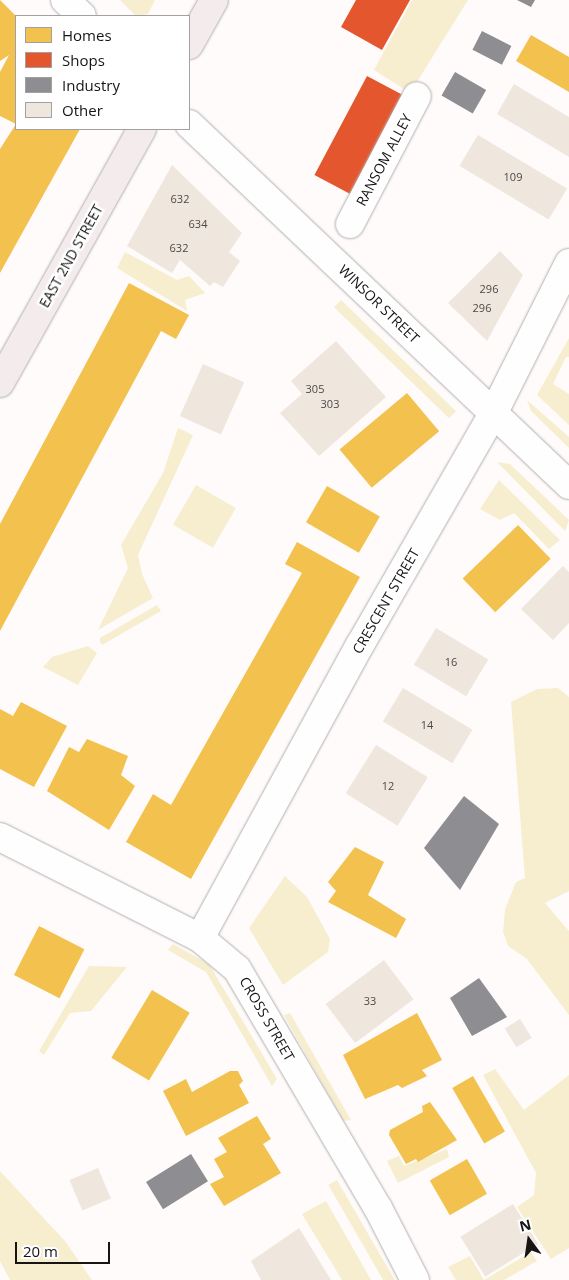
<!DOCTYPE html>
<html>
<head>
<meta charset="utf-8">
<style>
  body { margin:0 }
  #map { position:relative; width:569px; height:1280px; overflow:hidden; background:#fefbfa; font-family:"Open Sans",sans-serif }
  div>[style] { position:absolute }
  .green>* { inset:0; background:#f7eed0; transform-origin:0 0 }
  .homes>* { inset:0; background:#f2c14e; transform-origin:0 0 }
  .shops>* { inset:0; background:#e4572e; transform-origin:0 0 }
  .industry>* { inset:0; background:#8d8d92; transform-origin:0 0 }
  .building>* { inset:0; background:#efe6de; transform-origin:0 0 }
  .roads { filter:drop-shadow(0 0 1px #b2b0af) drop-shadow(0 0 1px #b2b0af) }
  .street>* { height:28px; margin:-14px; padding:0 14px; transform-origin:14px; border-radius:14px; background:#fffefe }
  .secondary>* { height:28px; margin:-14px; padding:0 14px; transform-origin:14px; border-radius:14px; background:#fffefe }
  .primary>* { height:28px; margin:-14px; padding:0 14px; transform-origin:14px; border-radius:14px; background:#f3ebec }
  span { translate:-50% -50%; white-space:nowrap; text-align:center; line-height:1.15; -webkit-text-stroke:5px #fff; paint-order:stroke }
  .number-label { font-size:11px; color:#4d4946 }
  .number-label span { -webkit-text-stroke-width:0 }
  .street-label { font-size:14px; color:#171514 }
  .legend { position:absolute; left:15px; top:15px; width:175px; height:115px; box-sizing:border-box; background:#fff; border:1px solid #a2a1a1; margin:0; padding:6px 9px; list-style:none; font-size:15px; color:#171514 }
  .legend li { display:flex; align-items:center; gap:10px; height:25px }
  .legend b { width:25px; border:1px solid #a2a1a1 }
  .north { position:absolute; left:504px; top:1215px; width:50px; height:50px; -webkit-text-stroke:4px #fff; paint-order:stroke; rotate:346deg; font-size:14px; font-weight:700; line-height:20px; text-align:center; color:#171514 }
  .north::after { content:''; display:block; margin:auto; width:18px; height:22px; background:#171514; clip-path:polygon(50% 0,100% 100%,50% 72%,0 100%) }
  .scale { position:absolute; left:15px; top:1242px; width:95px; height:22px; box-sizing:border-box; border:2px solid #171514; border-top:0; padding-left:6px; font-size:15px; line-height:18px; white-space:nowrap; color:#171514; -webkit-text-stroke:4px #fff; paint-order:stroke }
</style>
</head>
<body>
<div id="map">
  <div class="green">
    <i style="clip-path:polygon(120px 0,155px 0,148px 14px,136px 16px)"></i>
    <i style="clip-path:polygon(412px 0,468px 0,410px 93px,374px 70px)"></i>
    <i style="clip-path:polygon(125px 252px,177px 280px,189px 276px,205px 293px,185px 300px,187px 311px,117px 268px)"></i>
    <i style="left:341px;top:300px;width:160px;height:10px;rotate:44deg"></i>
    <i style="clip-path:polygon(569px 338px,569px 357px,566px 357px,553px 384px,569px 394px,569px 425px,537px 395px)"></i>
    <i style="clip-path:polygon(527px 400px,569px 437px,569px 448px,531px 411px)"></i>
    <i style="clip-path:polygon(178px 428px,193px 435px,138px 555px,142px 574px,153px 598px,98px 630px,128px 568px,121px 545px,163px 473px)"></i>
    <i style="clip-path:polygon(497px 462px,510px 464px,569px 520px,565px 531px)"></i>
    <i style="clip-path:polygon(499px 480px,560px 540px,549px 549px,514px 513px,500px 520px,480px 509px)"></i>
    <i style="left:196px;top:485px;width:46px;height:46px;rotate:30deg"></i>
    <i style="clip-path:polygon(157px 605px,161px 611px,102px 645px,100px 642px,100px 638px)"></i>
    <i style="clip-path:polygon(88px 646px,97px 653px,78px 685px,43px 667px,52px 657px)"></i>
    <i style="clip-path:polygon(558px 688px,569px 697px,569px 891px,545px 903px,569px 931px,569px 1015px,527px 959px,508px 946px,503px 932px,505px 909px,516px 882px,525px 878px,511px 702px,537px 689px)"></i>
    <i style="clip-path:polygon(285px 876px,307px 897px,330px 939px,328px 952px,283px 985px,249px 928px)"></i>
    <i style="clip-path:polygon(173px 944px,209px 964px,277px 1079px,272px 1086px,206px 972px,168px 950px)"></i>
    <i style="clip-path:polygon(89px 966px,127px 967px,91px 1011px,70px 1013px,44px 1055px,39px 1051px)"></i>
    <i style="clip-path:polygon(290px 1013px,351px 1120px,343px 1121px,284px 1015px)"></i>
    <i style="clip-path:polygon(495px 1069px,524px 1110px,569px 1075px,569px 1248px,551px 1259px,517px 1207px,534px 1195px,536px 1173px,483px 1075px)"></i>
    <i style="clip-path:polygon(447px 1149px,449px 1157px,398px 1183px,387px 1161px,399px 1156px,404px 1166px)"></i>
    <i style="clip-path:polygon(0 1171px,65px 1241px,92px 1280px,10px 1280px,0 1261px)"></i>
    <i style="left:337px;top:1180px;width:115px;height:10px;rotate:60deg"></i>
    <i style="clip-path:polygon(326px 1201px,371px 1280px,342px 1280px,302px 1214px)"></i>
    <i style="clip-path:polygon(531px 1252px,537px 1261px,504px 1280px,456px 1280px,448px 1267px,470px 1256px,484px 1280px)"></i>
  </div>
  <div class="homes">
    <i style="clip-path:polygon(0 0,16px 16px,16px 129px,80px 129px,0 273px,0 149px,16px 124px,0 116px,0 72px,9px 55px,0 61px)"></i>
    <i style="clip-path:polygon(531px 35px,569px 57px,569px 92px,516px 61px)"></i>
    <i style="clip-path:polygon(129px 283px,189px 315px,176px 339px,161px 331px,0 631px,0 524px)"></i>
    <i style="left:407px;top:393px;width:50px;height:88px;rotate:50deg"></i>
    <i style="left:327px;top:486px;width:61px;height:42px;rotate:30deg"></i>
    <i style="left:518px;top:525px;width:47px;height:77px;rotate:46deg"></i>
    <i style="clip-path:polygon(297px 542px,360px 577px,191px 879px,126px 842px,153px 794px,171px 805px,302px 573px,285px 564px)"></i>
    <i style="clip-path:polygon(21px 702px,67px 726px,34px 787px,0 769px,0 709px,13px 716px)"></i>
    <i style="clip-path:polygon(87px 739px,128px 756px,121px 775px,135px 786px,109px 830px,47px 791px,69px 747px,79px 752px)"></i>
    <i style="clip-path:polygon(355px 847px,384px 862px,368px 895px,406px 919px,396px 938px,328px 902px,336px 891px,328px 882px)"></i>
    <i style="left:39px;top:926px;width:51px;height:55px;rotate:27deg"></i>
    <i style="left:152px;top:990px;width:44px;height:79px;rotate:31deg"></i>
    <i style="clip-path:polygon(417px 1013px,442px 1060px,422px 1070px,427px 1076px,402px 1088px,398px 1085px,365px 1099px,343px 1055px)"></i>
    <i style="clip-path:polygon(230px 1071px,238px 1071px,243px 1081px,239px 1085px,249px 1103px,186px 1136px,163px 1091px,186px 1079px,192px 1092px)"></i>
    <i style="left:473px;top:1076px;width:64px;height:24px;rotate:60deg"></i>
    <i style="clip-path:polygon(430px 1102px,457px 1140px,418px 1162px,416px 1159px,406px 1164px,389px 1135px,390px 1130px,423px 1112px,422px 1106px)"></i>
    <i style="clip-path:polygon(257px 1116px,271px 1139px,263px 1144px,281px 1173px,224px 1206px,210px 1184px,224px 1177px,214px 1159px,227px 1152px,218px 1138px)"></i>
    <i style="left:467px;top:1159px;width:40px;height:43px;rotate:60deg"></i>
  </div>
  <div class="shops">
    <i style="clip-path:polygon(356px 0,410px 0,382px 50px,341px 27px)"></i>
    <i style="left:367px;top:76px;width:47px;height:112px;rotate:28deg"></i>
  </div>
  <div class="industry">
    <i style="clip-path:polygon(517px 0,535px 0,531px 7px)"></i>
    <i style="left:482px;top:31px;width:33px;height:21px;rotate:27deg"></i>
    <i style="left:455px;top:72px;width:36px;height:27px;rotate:30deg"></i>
    <i style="clip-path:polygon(464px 796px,499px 824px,460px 890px,424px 848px)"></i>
    <i style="clip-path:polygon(479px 978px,507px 1017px,472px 1036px,450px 998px)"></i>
    <i style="left:191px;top:1154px;width:32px;height:53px;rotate:58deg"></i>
  </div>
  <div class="building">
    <i style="clip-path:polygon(514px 84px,569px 117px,569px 157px,497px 114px)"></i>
    <i style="left:478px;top:135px;width:104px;height:36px;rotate:31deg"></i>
    <i style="clip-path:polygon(172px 165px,242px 233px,229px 252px,240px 261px,223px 287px,214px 282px,210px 286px,180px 260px,172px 273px,127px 246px)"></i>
    <i style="clip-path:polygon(500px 251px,523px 275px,487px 341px,448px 303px)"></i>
    <i style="clip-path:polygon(336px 341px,386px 397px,319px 456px,280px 413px,302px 394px,291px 381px)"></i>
    <i style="left:203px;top:364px;width:45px;height:57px;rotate:24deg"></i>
    <i style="clip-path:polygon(563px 566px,569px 572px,569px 623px,553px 640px,521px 609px)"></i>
    <i style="left:436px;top:628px;width:61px;height:43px;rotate:31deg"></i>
    <i style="left:403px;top:688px;width:81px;height:39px;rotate:31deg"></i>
    <i style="left:376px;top:745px;width:61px;height:57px;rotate:32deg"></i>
    <i style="left:384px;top:960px;width:49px;height:73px;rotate:53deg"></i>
    <i style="left:520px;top:1019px;width:22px;height:18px;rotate:58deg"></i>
    <i style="left:98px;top:1168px;width:33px;height:31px;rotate:67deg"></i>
    <i style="left:513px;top:1204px;width:47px;height:62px;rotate:58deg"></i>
    <i style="clip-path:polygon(299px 1228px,331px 1280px,261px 1280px,251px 1261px)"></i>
  </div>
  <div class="roads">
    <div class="street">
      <i style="left:350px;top:224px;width:144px;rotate:-62.4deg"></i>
      <i style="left:0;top:837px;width:224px;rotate:26.8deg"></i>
      <i style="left:200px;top:938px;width:48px;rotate:40deg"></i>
      <i style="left:237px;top:969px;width:277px;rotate:59.5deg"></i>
      <i style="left:378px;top:1208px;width:81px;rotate:62.8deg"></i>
      <i style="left:200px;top:938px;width:334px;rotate:-61.4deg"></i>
      <i style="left:360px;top:645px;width:267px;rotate:-60.1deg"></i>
      <i style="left:493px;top:414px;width:169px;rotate:-63.3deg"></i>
    </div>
    <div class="secondary">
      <i style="left:65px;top:0;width:23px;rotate:43deg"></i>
      <i style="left:189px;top:124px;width:524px;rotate:43.53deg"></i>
    </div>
    <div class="primary">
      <i style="left:189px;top:45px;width:51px;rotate:-60.9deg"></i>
      <i style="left:0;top:383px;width:291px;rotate:-60.8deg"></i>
    </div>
  </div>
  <div class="number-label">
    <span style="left:513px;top:177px">109</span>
    <span style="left:180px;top:199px">632</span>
    <span style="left:198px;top:224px">634</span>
    <span style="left:179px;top:248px">632</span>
    <span style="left:489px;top:289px">296</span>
    <span style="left:482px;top:308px">296</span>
    <span style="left:315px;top:389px">305</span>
    <span style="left:330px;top:404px">303</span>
    <span style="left:451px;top:662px">16</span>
    <span style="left:427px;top:725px">14</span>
    <span style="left:388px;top:786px">12</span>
    <span style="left:370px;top:1001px">33</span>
  </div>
  <div class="street-label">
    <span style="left:384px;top:160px;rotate:-62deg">RANSOM ALLEY</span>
    <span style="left:71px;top:256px;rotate:-61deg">EAST 2ND STREET</span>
    <span style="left:379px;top:304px;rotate:44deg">WINSOR STREET</span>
    <span style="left:386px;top:601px;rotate:-60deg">CRESCENT STREET</span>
    <span style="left:267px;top:1019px;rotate:60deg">CROSS STREET</span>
  </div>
  <ul class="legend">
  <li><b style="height:14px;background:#f2c14e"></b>Homes</li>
  <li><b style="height:14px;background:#e4572e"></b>Shops</li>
  <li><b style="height:14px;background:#8d8d92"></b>Industry</li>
  <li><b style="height:14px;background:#efe6de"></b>Other</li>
  </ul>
  <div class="north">N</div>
  <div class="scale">20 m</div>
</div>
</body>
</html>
